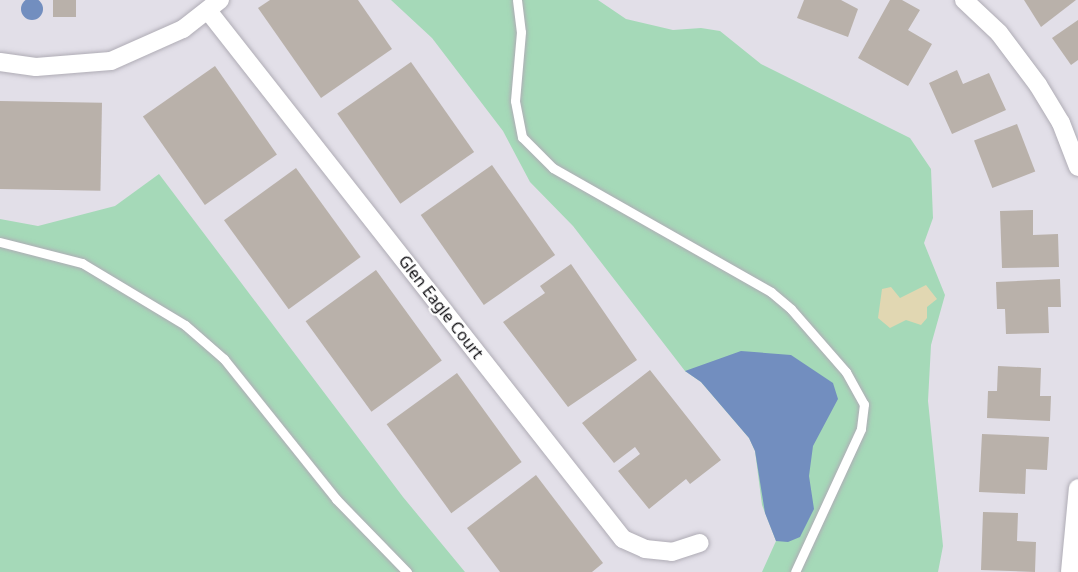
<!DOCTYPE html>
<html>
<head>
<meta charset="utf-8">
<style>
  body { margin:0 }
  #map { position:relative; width:1078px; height:572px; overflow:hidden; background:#e2dfe8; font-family:"Noto Sans",sans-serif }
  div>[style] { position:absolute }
  .green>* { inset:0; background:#a5d9b8 }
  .sand>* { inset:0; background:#e1d7b2 }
  .water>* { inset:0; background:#728ebf }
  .round { border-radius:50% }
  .building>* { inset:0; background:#b9b1aa; transform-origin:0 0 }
  .roads { filter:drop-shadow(0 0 2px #afacb5) drop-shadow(0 0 2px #afacb5) }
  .lane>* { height:9px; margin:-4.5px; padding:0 4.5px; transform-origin:4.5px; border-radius:4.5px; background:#fff }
  .street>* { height:18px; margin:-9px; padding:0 9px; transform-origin:9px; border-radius:9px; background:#fff }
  span { translate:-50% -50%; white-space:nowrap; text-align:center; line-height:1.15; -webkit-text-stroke:4.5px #fff; paint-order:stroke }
  .street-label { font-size:16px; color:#0e0d11 }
</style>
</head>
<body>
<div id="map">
  <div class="green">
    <i style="clip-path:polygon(391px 0,598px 0,626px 19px,673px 30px,701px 28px,720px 31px,761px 64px,910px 138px,931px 169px,933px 218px,924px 243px,945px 295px,931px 345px,928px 401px,943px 546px,938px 572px,762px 572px,776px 541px,762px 505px,755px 451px,749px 438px,701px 382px,685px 371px,573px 226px,530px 182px,503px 131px,432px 38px)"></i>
    <i style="clip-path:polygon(159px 174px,403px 497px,465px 572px,0 572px,0 219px,38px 226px,115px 206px)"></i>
  </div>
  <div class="sand">
    <i style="clip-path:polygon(926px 285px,937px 299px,927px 307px,927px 318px,921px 325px,906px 320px,890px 328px,878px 318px,882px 289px,891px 287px,900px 298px)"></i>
  </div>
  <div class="water">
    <i class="round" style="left:21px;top:-2px;width:22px;height:22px"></i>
    <i style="clip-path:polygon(741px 351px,791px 355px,833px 383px,838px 399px,813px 446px,809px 476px,814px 509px,800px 537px,788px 542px,776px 541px,765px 513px,755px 451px,749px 438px,701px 382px,685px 371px)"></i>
  </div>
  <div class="building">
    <i style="left:53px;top:0;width:23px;height:17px"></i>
    <i style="clip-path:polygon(270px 0,358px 0,392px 49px,321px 98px,258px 8px)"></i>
    <i style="clip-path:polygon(804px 0,841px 0,858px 9px,848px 37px,797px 18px)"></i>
    <i style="clip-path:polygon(890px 0,902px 0,920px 10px,908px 30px,932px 44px,908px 86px,858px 58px)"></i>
    <i style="clip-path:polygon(1024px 0,1076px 0,1041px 27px)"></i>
    <i style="clip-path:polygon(1078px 20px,1078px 60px,1071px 65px,1052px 38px)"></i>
    <i style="left:411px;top:62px;width:110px;height:90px;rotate:55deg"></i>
    <i style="left:215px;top:66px;width:108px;height:88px;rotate:55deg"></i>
    <i style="clip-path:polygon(957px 70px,963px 84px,989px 73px,1006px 110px,952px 134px,929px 83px)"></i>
    <i style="left:0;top:101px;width:102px;height:88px;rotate:1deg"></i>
    <i style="left:1017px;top:124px;width:51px;height:46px;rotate:69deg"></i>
    <i style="left:492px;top:165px;width:110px;height:87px;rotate:55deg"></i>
    <i style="left:296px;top:168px;width:110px;height:89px;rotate:54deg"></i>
    <i style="clip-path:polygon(1033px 210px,1033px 235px,1058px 234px,1059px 267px,1002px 268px,1000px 211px)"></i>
    <i style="clip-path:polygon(571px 264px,637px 360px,568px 407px,503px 322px,545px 293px,540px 286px)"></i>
    <i style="left:376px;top:270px;width:112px;height:87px;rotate:54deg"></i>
    <i style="clip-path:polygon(1060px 279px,1061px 307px,1048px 307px,1049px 333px,1006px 334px,1005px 309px,997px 309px,996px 282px)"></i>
    <i style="clip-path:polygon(998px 366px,1041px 368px,1040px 396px,1051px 396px,1050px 421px,987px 418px,988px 391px,997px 391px)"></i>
    <i style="clip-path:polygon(650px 370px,721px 460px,690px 484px,686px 479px,649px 509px,618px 471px,640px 454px,635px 447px,614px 463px,582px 423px)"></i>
    <i style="left:457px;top:373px;width:110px;height:87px;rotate:54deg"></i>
    <i style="clip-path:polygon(982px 434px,1049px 437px,1047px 470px,1026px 469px,1025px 494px,979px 492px)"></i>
    <i style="clip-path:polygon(536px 475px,603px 563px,592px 572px,500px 572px,467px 528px)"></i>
    <i style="clip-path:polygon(983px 512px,1018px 513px,1017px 541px,1036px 542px,1035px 572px,981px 570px)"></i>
  </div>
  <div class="roads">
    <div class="lane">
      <i style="left:517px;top:0;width:32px;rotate:83deg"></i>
      <i style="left:521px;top:32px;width:69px;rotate:95deg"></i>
      <i style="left:515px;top:101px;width:37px;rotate:79deg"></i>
      <i style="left:522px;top:137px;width:44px;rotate:45deg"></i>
      <i style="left:553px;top:168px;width:251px;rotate:29.6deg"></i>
      <i style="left:771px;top:292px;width:26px;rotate:40deg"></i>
      <i style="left:791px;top:309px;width:84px;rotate:48.9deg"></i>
      <i style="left:846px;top:372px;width:37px;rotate:61deg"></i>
      <i style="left:864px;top:404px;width:25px;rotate:97deg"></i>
      <i style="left:861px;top:429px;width:157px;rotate:114.8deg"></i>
      <i style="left:0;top:242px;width:85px;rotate:14.4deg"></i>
      <i style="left:82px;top:263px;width:120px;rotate:31deg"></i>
      <i style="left:185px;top:325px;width:52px;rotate:41.1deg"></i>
      <i style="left:224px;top:359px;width:179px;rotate:51.3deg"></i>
      <i style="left:336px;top:499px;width:102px;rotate:45.8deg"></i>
    </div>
    <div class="street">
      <i style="left:964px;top:0;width:48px;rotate:43.3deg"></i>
      <i style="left:999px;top:33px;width:65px;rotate:53.1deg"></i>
      <i style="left:1038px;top:85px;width:44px;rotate:58.8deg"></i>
      <i style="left:1061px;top:123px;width:47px;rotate:68.9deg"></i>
      <i style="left:209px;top:12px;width:670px;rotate:51.85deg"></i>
      <i style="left:623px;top:539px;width:24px;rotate:24deg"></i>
      <i style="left:645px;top:549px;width:27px;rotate:6deg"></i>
      <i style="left:672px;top:552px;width:29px;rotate:-18deg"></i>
      <i style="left:0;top:62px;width:36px;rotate:8deg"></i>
      <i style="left:36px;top:67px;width:75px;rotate:-4.6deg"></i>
      <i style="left:111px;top:61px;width:79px;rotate:-24deg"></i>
      <i style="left:183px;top:29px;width:47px;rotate:-38.1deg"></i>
      <i style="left:1070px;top:572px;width:84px;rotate:-84.6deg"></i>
    </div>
  </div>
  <div class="street-label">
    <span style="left:441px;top:307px;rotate:52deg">Glen Eagle Court</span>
  </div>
</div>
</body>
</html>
